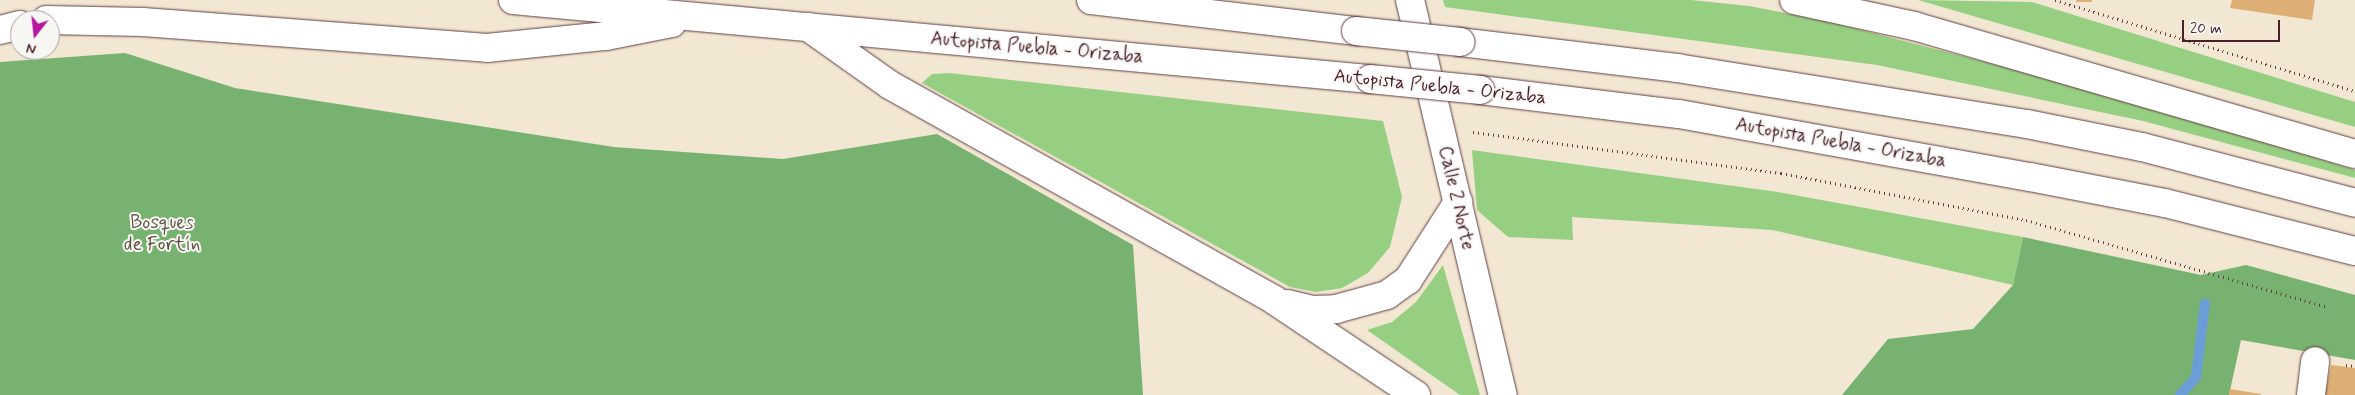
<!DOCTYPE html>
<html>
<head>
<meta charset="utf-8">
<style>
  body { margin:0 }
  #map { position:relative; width:2355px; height:395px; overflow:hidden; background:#f2e7d2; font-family:Mynerve,sans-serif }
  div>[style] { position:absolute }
  .green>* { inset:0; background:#96cf82 }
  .forest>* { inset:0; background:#78b270 }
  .stream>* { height:10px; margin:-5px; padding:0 5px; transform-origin:5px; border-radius:5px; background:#6b9ed7 }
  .building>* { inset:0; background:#ddaf74; transform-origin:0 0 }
  .path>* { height:3px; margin-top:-1.5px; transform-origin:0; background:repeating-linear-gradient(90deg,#633d44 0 1px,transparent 0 5px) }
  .roads { filter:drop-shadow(0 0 1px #633d44) drop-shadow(0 0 1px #633d44) }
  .minor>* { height:28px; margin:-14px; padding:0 14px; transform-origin:14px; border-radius:14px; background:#fff }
  .highway>* { height:28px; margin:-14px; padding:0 14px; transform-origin:14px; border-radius:14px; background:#fff }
  .bridges { filter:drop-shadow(0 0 1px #633d44) drop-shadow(0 0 1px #633d44) }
  .highway-bridge>* { height:28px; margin:-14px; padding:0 14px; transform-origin:14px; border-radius:14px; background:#fff }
  span { translate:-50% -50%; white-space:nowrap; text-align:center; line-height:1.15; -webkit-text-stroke:4px #f6f6f2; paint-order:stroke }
  .street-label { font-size:19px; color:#4a1f2b }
  .park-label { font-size:19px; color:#615445 }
  .north { position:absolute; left:10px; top:10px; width:50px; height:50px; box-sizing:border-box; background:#f6f6f2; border:1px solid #b1a0a2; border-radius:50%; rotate:196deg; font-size:14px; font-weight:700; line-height:20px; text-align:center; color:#4a1f2b }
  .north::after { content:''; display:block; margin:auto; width:18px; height:22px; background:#b5179e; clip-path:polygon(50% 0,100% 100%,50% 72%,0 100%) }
  .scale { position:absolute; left:2182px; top:20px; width:98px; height:22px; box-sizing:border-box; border:2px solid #4a1f2b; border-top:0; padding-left:6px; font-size:15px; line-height:18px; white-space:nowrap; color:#4a1f2b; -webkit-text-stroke:4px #f6f6f2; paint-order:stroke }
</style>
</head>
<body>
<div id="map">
  <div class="green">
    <i style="clip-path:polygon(1443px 0,1691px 0,1749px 6px,1830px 22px,2098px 91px,2355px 170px,2355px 178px,2143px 121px,1877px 65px,1445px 7px)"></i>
    <i style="clip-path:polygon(1918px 0,2032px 2px,2355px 102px,2355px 127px)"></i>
    <i style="clip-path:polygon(949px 73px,1383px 121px,1402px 197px,1390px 247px,1368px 273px,1342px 288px,1316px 292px,1290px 287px,922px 83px,932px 74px)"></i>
    <i style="clip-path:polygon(1472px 150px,1778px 192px,2023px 237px,2013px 285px,1772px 230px,1572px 217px,1573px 240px,1508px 237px,1477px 210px)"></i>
    <i style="clip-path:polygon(1443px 265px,1480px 395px,1460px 395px,1367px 330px,1392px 322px,1416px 302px)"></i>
  </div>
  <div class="forest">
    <i style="clip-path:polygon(125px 53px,235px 88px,614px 147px,783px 159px,937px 134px,1133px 245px,1143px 395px,0 395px,0 62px)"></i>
    <i style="clip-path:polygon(2023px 237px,2201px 275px,2246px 265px,2355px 295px,2355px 360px,2241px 340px,2229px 395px,1842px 395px,1888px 339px,1973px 329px,2013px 285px)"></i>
  </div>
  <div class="stream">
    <i style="left:2180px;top:395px;width:24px;rotate:-48deg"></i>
    <i style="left:2196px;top:377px;width:74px;rotate:-83deg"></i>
  </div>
  <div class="building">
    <i style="left:2076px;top:0;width:16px;height:2px"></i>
    <i style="clip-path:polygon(2232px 0,2315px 0,2312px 20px,2230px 8px)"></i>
    <i style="clip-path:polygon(2331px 365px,2355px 368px,2355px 395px,2325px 395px)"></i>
    <i style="clip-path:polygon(2230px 389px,2261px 394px,2261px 395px,2229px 395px)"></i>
  </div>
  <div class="path">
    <i style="left:2055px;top:0;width:313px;rotate:16.9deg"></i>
    <i style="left:1473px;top:132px;width:311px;rotate:7.6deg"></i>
    <i style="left:1781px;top:173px;width:249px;rotate:10.9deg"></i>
    <i style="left:2026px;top:220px;width:314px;rotate:16.1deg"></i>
    <i style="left:2346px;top:365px;width:9px;rotate:6deg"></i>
  </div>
  <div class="roads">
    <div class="minor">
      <i style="left:1410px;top:0;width:406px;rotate:76.8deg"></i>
      <i style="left:808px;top:27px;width:100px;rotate:35.3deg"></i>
      <i style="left:890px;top:85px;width:440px;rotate:29.2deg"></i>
      <i style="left:1274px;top:300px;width:171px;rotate:33.8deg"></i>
      <i style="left:1287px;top:304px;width:27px;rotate:13deg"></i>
      <i style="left:1313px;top:310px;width:23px;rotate:-2deg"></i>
      <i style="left:1336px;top:309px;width:53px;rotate:-15.4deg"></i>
      <i style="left:1387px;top:295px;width:26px;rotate:-36deg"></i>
      <i style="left:1408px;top:280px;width:93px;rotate:-57.3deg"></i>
      <i style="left:2311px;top:395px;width:34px;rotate:-83deg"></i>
    </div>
    <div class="highway">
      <i style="left:513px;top:0;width:861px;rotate:5.27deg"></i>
      <i style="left:1091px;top:0;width:267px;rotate:6.7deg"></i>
      <i style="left:1794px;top:0;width:123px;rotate:12.2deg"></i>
      <i style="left:1914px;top:26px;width:459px;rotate:16.2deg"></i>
      <i style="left:46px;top:20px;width:97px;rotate:1.2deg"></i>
      <i style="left:143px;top:22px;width:345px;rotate:4.3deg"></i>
      <i style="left:487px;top:48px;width:120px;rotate:-5.8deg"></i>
      <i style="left:606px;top:36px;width:67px;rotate:-11.1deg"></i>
      <i style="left:0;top:30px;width:21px;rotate:-14deg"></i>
      <i style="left:1460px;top:42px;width:219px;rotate:6.8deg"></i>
      <i style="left:1677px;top:68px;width:354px;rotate:9.1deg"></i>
      <i style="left:2027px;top:124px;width:117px;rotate:11.3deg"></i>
      <i style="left:2142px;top:147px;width:220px;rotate:14.7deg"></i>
      <i style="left:1480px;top:90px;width:200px;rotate:6.9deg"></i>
      <i style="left:1679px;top:114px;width:357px;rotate:10.2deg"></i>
      <i style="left:2030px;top:177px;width:137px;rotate:10.9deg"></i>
      <i style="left:2165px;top:203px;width:196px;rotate:14.2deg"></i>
    </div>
  </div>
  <div class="bridges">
    <div class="highway-bridge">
      <i style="left:1356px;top:31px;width:105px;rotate:6deg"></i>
      <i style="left:1370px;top:79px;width:111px;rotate:5.7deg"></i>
    </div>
  </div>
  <div class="street-label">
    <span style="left:1037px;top:48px;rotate:5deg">Autopista Puebla - Orizaba</span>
    <span style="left:1440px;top:87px;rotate:6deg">Autopista Puebla - Orizaba</span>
    <span style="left:1841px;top:143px;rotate:10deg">Autopista Puebla - Orizaba</span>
    <span style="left:1456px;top:198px;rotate:77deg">Calle 2 Norte</span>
  </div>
  <div class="park-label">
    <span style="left:162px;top:234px">Bosques<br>de Fortín</span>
  </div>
  <div class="north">N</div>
  <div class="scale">20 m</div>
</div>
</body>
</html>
